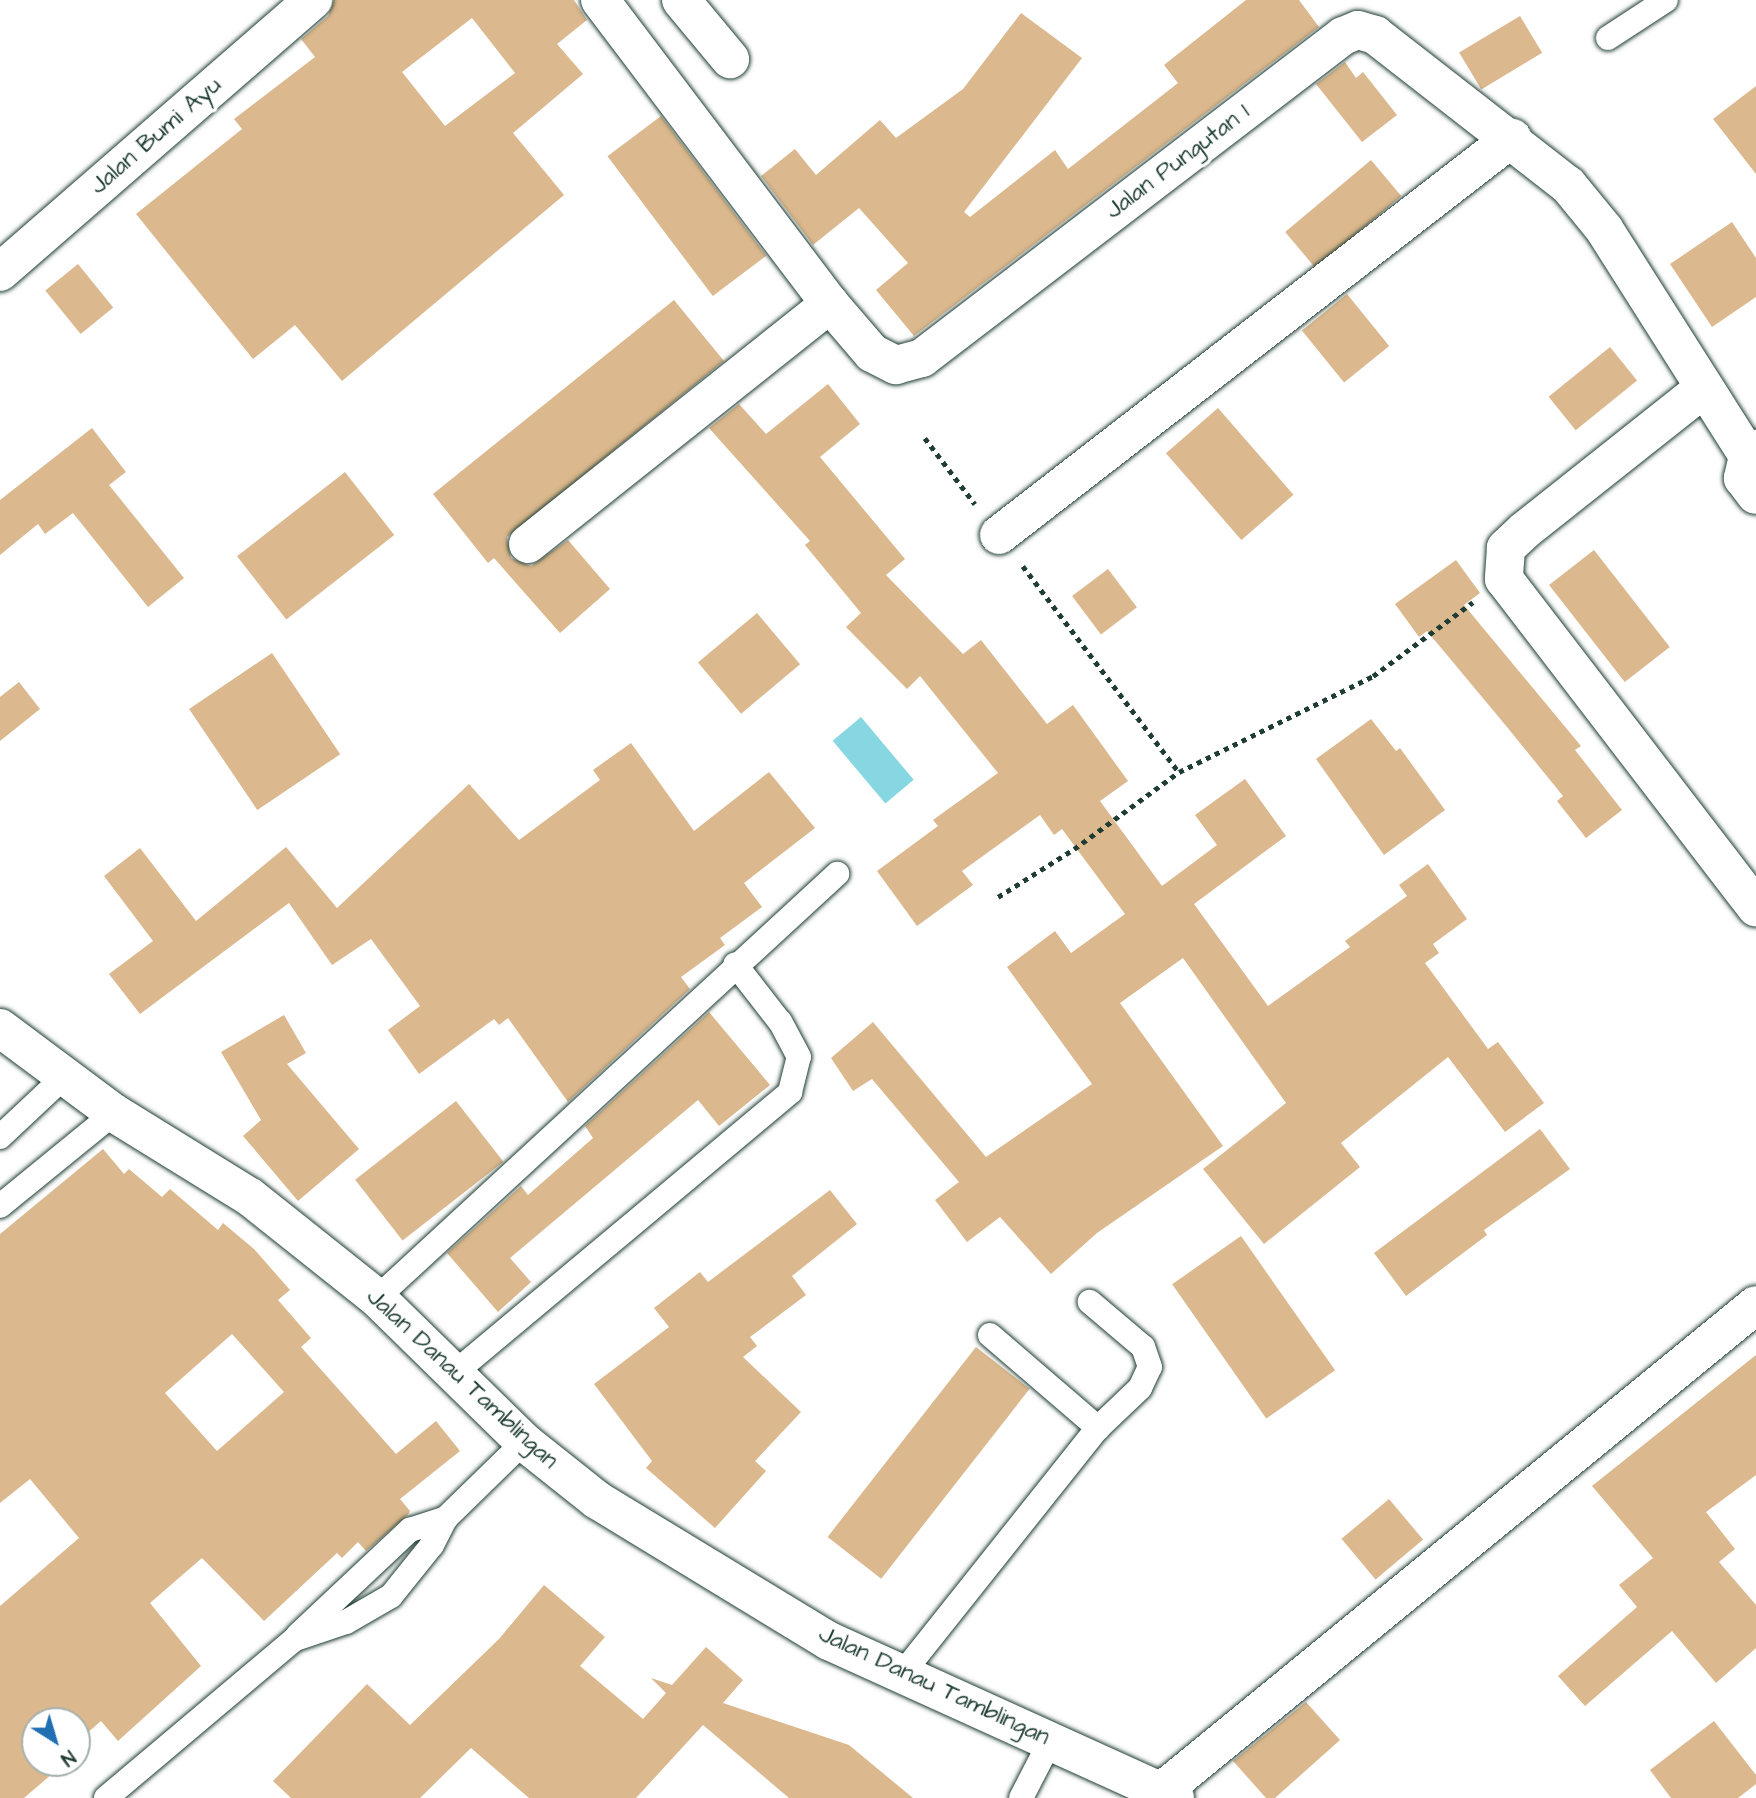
<!DOCTYPE html>
<html>
<head>
<meta charset="utf-8">
<style>
  body { margin:0 }
  #map { position:relative; width:1756px; height:1798px; overflow:hidden; background:#fff; font-family:"Architects Daughter",sans-serif }
  div>[style] { position:absolute }
  .water>* { inset:0; background:#86d7e1; transform-origin:0 0 }
  .building>* { inset:0; background:#dbb88d; transform-origin:0 0 }
  .path>* { height:4.5px; margin-top:-2.25px; transform-origin:0; background:repeating-linear-gradient(90deg,#1f3d34 0 5px,transparent 0 10px) }
  .roads { filter:drop-shadow(0 0 2px #1f3d34) drop-shadow(0 0 2px #1f3d34) }
  .lane>* { height:24px; margin:-12px; padding:0 12px; transform-origin:12px; border-radius:12px; background:#fff }
  .street>* { height:38px; margin:-19px; padding:0 19px; transform-origin:19px; border-radius:19px; background:#fff }
  .secondary>* { height:38px; margin:-19px; padding:0 19px; transform-origin:19px; border-radius:19px; background:#fff }
  span { translate:-50% -50%; white-space:nowrap; text-align:center; line-height:1.15; -webkit-text-stroke:7px #fff; paint-order:stroke }
  .street-label { font-size:24px; color:#1f3d34 }
  .north { position:absolute; left:21px; top:1707px; width:70px; height:70px; box-sizing:border-box; background:#fff; border:2px solid #a5b1ae; border-radius:50%; rotate:143deg; font-size:19px; font-weight:700; line-height:28px; text-align:center; color:#1f3d34 }
  .north::after { content:''; display:block; margin:auto; width:24px; height:32px; background:#1f6fb2; clip-path:polygon(50% 0,100% 100%,50% 72%,0 100%) }
</style>
</head>
<body>
<div id="map">
  <div class="water">
    <i style="left:861px;top:717px;width:82px;height:37px;rotate:50deg"></i>
  </div>
  <div class="building">
    <i style="clip-path:polygon(evenodd,334px 0,574px 0,587px 20px,557px 44px,583px 74px,513px 133px,564px 195px,342px 381px,295px 325px,253px 359px,136px 214px,242px 129px,234px 119px,315px 57px,301px 39px,328px 16px,334px 0,472px 18px,515px 73px,445px 126px,402px 72px,472px 18px)"></i>
    <i style="clip-path:polygon(1246px 0,1299px 0,1319px 27px,914px 336px,876px 290px,908px 263px,859px 208px,813px 245px,761px 176px,795px 149px,816px 175px,880px 120px,896px 138px,963px 89px,1021px 13px,1082px 58px,964px 212px,970px 217px,1055px 150px,1068px 169px,1178px 83px,1164px 65px)"></i>
    <i style="left:1520px;top:16px;width:43px;height:71px;rotate:59deg"></i>
    <i style="clip-path:polygon(1345px 62px,1356px 78px,1363px 72px,1397px 115px,1362px 142px,1316px 84px)"></i>
    <i style="clip-path:polygon(1756px 86px,1756px 174px,1713px 119px)"></i>
    <i style="left:661px;top:116px;width:175px;height:67px;rotate:53deg"></i>
    <i style="left:1371px;top:160px;width:47px;height:112px;rotate:50deg"></i>
    <i style="clip-path:polygon(1732px 222px,1756px 258px,1756px 297px,1712px 327px,1670px 264px)"></i>
    <i style="left:78px;top:264px;width:56px;height:42px;rotate:51deg"></i>
    <i style="left:1347px;top:294px;width:67px;height:58px;rotate:51deg"></i>
    <i style="clip-path:polygon(674px 300px,724px 361px,507px 537px,511px 558px,531px 566px,568px 540px,610px 589px,560px 633px,494px 558px,488px 563px,433px 494px)"></i>
    <i style="left:1610px;top:347px;width:43px;height:79px;rotate:51deg"></i>
    <i style="clip-path:polygon(828px 384px,860px 424px,820px 457px,905px 559px,886px 575px,963px 654px,981px 640px,1047px 724px,1073px 705px,1128px 781px,1100px 801px,1162px 886px,1217px 845px,1195px 815px,1245px 779px,1286px 836px,1194px 904px,1268px 1006px,1350px 947px,1345px 941px,1407px 896px,1399px 885px,1428px 864px,1467px 919px,1433px 944px,1439px 953px,1425px 963px,1488px 1049px,1498px 1042px,1544px 1103px,1505px 1132px,1448px 1057px,1341px 1143px,1360px 1167px,1264px 1244px,1203px 1169px,1286px 1103px,1183px 958px,1120px 1003px,1223px 1146px,1097px 1233px,1051px 1274px,1000px 1217px,967px 1242px,935px 1200px,959px 1182px,872px 1079px,853px 1091px,831px 1058px,873px 1022px,986px 1157px,1092px 1084px,1007px 967px,1055px 931px,1071px 953px,1125px 914px,1062px 829px,1054px 835px,1040px 815px,962px 871px,973px 885px,917px 926px,877px 871px,938px 826px,933px 820px,998px 773px,920px 676px,907px 689px,846px 627px,861px 613px,805px 545px,810px 541px,709px 428px,739px 404px,766px 434px)"></i>
    <i style="left:1218px;top:408px;width:115px;height:69px;rotate:49deg"></i>
    <i style="clip-path:polygon(92px 428px,126px 472px,109px 485px,184px 578px,148px 607px,73px 513px,45px 534px,38px 524px,0 555px,0 500px)"></i>
    <i style="left:345px;top:472px;width:80px;height:137px;rotate:52deg"></i>
    <i style="left:1594px;top:550px;width:123px;height:57px;rotate:52deg"></i>
    <i style="clip-path:polygon(1456px 560px,1480px 593px,1464px 605px,1581px 746px,1575px 750px,1622px 810px,1586px 838px,1557px 801px,1563px 796px,1507px 727px,1427px 631px,1419px 637px,1395px 604px)"></i>
    <i style="left:1108px;top:569px;width:48px;height:45px;rotate:53deg"></i>
    <i style="left:757px;top:613px;width:67px;height:77px;rotate:50deg"></i>
    <i style="left:272px;top:653px;width:122px;height:100px;rotate:56deg"></i>
    <i style="clip-path:polygon(19px 682px,40px 709px,0 741px,0 697px)"></i>
    <i style="clip-path:polygon(1371px 719px,1396px 751px,1400px 748px,1445px 810px,1384px 855px,1316px 759px)"></i>
    <i style="clip-path:polygon(631px 743px,694px 831px,769px 772px,815px 828px,744px 883px,762px 907px,720px 938px,725px 945px,681px 977px,690px 989px,568px 1102px,508px 1018px,499px 1025px,494px 1019px,419px 1074px,388px 1030px,420px 1006px,371px 939px,332px 965px,289px 903px,140px 1014px,109px 974px,153px 941px,104px 876px,140px 848px,196px 921px,286px 847px,337px 908px,469px 784px,519px 840px,600px 780px,593px 770px)"></i>
    <i style="clip-path:polygon(709px 1012px,770px 1085px,719px 1126px,698px 1100px,510px 1258px,531px 1282px,498px 1312px,447px 1253px,521px 1186px,528px 1195px,593px 1138px,585px 1126px)"></i>
    <i style="clip-path:polygon(284px 1015px,306px 1053px,287px 1064px,359px 1149px,298px 1201px,243px 1136px,261px 1120px,221px 1052px)"></i>
    <i style="left:456px;top:1101px;width:77px;height:128px;rotate:52deg"></i>
    <i style="clip-path:polygon(1540px 1129px,1570px 1169px,1484px 1230px,1487px 1235px,1406px 1296px,1374px 1253px)"></i>
    <i style="clip-path:polygon(evenodd,103px 1149px,124px 1174px,129px 1169px,162px 1197px,170px 1189px,218px 1230px,223px 1223px,254px 1249px,290px 1290px,278px 1300px,311px 1338px,301px 1347px,396px 1454px,436px 1421px,460px 1451px,400px 1499px,410px 1511px,408px 1515px,366px 1551px,358px 1542px,342px 1558px,337px 1553px,264px 1621px,202px 1558px,150px 1603px,201px 1666px,118px 1741px,101px 1721px,77px 1742px,77px 1721px,35px 1721px,35px 1763px,52px 1763px,48px 1767px,53px 1773px,24px 1798px,0 1798px,0 1606px,79px 1538px,30px 1479px,0 1503px,0 1234px,103px 1149px,232px 1334px,284px 1392px,217px 1451px,165px 1393px,232px 1334px)"></i>
    <i style="clip-path:polygon(830px 1190px,857px 1224px,792px 1276px,806px 1295px,750px 1337px,757px 1346px,743px 1357px,801px 1412px,755px 1461px,766px 1471px,715px 1528px,646px 1468px,652px 1461px,594px 1384px,669px 1327px,654px 1308px,700px 1272px,708px 1282px)"></i>
    <i style="left:1241px;top:1236px;width:164px;height:84px;rotate:55deg"></i>
    <i style="left:976px;top:1347px;width:68px;height:241px;rotate:38deg"></i>
    <i style="clip-path:polygon(1756px 1355px,1756px 1475px,1706px 1512px,1735px 1549px,1719px 1562px,1756px 1605px,1756px 1648px,1716px 1683px,1672px 1631px,1585px 1706px,1558px 1676px,1637px 1607px,1619px 1585px,1653px 1558px,1592px 1486px)"></i>
    <i style="left:1389px;top:1499px;width:53px;height:62px;rotate:50deg"></i>
    <i style="clip-path:polygon(544px 1585px,605px 1637px,580px 1666px,643px 1719px,666px 1693px,651px 1678px,672px 1685px,706px 1647px,743px 1680px,723px 1703px,849px 1745px,913px 1798px,789px 1798px,703px 1725px,636px 1798px,529px 1798px,471px 1748px,420px 1798px,291px 1798px,273px 1781px,367px 1684px,410px 1725px,499px 1639px)"></i>
    <i style="clip-path:polygon(1306px 1702px,1340px 1740px,1275px 1798px,1266px 1798px,1233px 1761px)"></i>
    <i style="clip-path:polygon(1714px 1721px,1756px 1775px,1756px 1784px,1738px 1798px,1671px 1798px,1650px 1770px)"></i>
  </div>
  <div class="path">
    <i style="left:925px;top:438px;width:83px;rotate:52.9deg"></i>
    <i style="left:1023px;top:566px;width:258px;rotate:52.9deg"></i>
    <i style="left:998px;top:897px;width:90px;rotate:-32.3deg"></i>
    <i style="left:1074px;top:849px;width:130px;rotate:-36.3deg"></i>
    <i style="left:1179px;top:772px;width:216px;rotate:-26.3deg"></i>
    <i style="left:1373px;top:676px;width:124px;rotate:-36.5deg"></i>
  </div>
  <div class="roads">
    <div class="lane">
      <i style="left:1608px;top:38px;width:69px;rotate:-33.2deg"></i>
      <i style="left:0;top:1137px;width:88px;rotate:-43.2deg"></i>
      <i style="left:0;top:1206px;width:147px;rotate:-39.2deg"></i>
      <i style="left:377px;top:1298px;width:626px;rotate:-42.67deg"></i>
      <i style="left:990px;top:1335px;width:143px;rotate:40.7deg"></i>
      <i style="left:452px;top:1375px;width:441px;rotate:-39.9deg"></i>
      <i style="left:790px;top:1092px;width:36px;rotate:-76deg"></i>
      <i style="left:799px;top:1057px;width:40px;rotate:-118deg"></i>
      <i style="left:780px;top:1022px;width:73px;rotate:-127.8deg"></i>
      <i style="left:298px;top:1635px;width:154px;rotate:-43.2deg"></i>
      <i style="left:410px;top:1530px;width:38px;rotate:-18deg"></i>
      <i style="left:902px;top:1674px;width:315px;rotate:-51.5deg"></i>
      <i style="left:1098px;top:1428px;width:58px;rotate:-43.6deg"></i>
      <i style="left:1140px;top:1388px;width:23px;rotate:-65deg"></i>
      <i style="left:1150px;top:1367px;width:21px;rotate:-109deg"></i>
      <i style="left:1143px;top:1347px;width:70px;rotate:-139.7deg"></i>
      <i style="left:106px;top:1798px;width:247px;rotate:-40.1deg"></i>
      <i style="left:295px;top:1639px;width:54px;rotate:-18.4deg"></i>
      <i style="left:346px;top:1622px;width:52px;rotate:-30deg"></i>
      <i style="left:391px;top:1596px;width:65px;rotate:-51.2deg"></i>
      <i style="left:432px;top:1545px;width:30px;rotate:-63deg"></i>
      <i style="left:446px;top:1518px;width:109px;rotate:-44.3deg"></i>
      <i style="left:1021px;top:1798px;width:65px;rotate:-62.7deg"></i>
    </div>
    <div class="street">
      <i style="left:600px;top:0;width:381px;rotate:52.9deg"></i>
      <i style="left:830px;top:304px;width:65px;rotate:49.4deg"></i>
      <i style="left:872px;top:353px;width:27px;rotate:27deg"></i>
      <i style="left:896px;top:365px;width:27px;rotate:-15deg"></i>
      <i style="left:922px;top:358px;width:530px;rotate:-37.41deg"></i>
      <i style="left:1343px;top:36px;width:16px;rotate:-22deg"></i>
      <i style="left:1358px;top:30px;width:18px;rotate:16deg"></i>
      <i style="left:1375px;top:35px;width:244px;rotate:37.9deg"></i>
      <i style="left:1568px;top:185px;width:57px;rotate:50.7deg"></i>
      <i style="left:1604px;top:229px;width:269px;rotate:57.6deg"></i>
      <i style="left:1748px;top:456px;width:11px;rotate:-41deg"></i>
      <i style="left:681px;top:0;width:77px;rotate:50.3deg"></i>
      <i style="left:0;top:272px;width:415px;rotate:-41deg"></i>
      <i style="left:1703px;top:389px;width:228px;rotate:141.6deg"></i>
      <i style="left:1524px;top:531px;width:25px;rotate:137deg"></i>
      <i style="left:1506px;top:548px;width:31px;rotate:94deg"></i>
      <i style="left:1504px;top:579px;width:414px;rotate:52.5deg"></i>
      <i style="left:1748px;top:456px;width:23px;rotate:103deg"></i>
      <i style="left:1743px;top:478px;width:21px;rotate:53deg"></i>
      <i style="left:999px;top:535px;width:649px;rotate:-37.74deg"></i>
      <i style="left:528px;top:544px;width:386px;rotate:-38.5deg"></i>
      <i style="left:1162px;top:1791px;width:767px;rotate:-39.29deg"></i>
    </div>
    <div class="secondary">
      <i style="left:0;top:1028px;width:142px;rotate:36.7deg"></i>
      <i style="left:114px;top:1113px;width:160px;rotate:31.7deg"></i>
      <i style="left:250px;top:1197px;width:162px;rotate:38.5deg"></i>
      <i style="left:377px;top:1298px;width:206px;rotate:44.4deg"></i>
      <i style="left:524px;top:1442px;width:93px;rotate:38.5deg"></i>
      <i style="left:597px;top:1500px;width:271px;rotate:31.3deg"></i>
      <i style="left:829px;top:1641px;width:380px;rotate:24.4deg"></i>
    </div>
  </div>
  <div class="street-label">
    <span style="left:156px;top:136px;rotate:-41deg">Jalan Bumi Ayu</span>
    <span style="left:1178px;top:162px;rotate:-37deg">Jalan Pungutan 1</span>
    <span style="left:462px;top:1379px;rotate:43deg">Jalan Danau Tamblingan</span>
    <span style="left:934px;top:1686px;rotate:25deg">Jalan Danau Tamblingan</span>
  </div>
  <div class="north">N</div>
</div>
</body>
</html>
